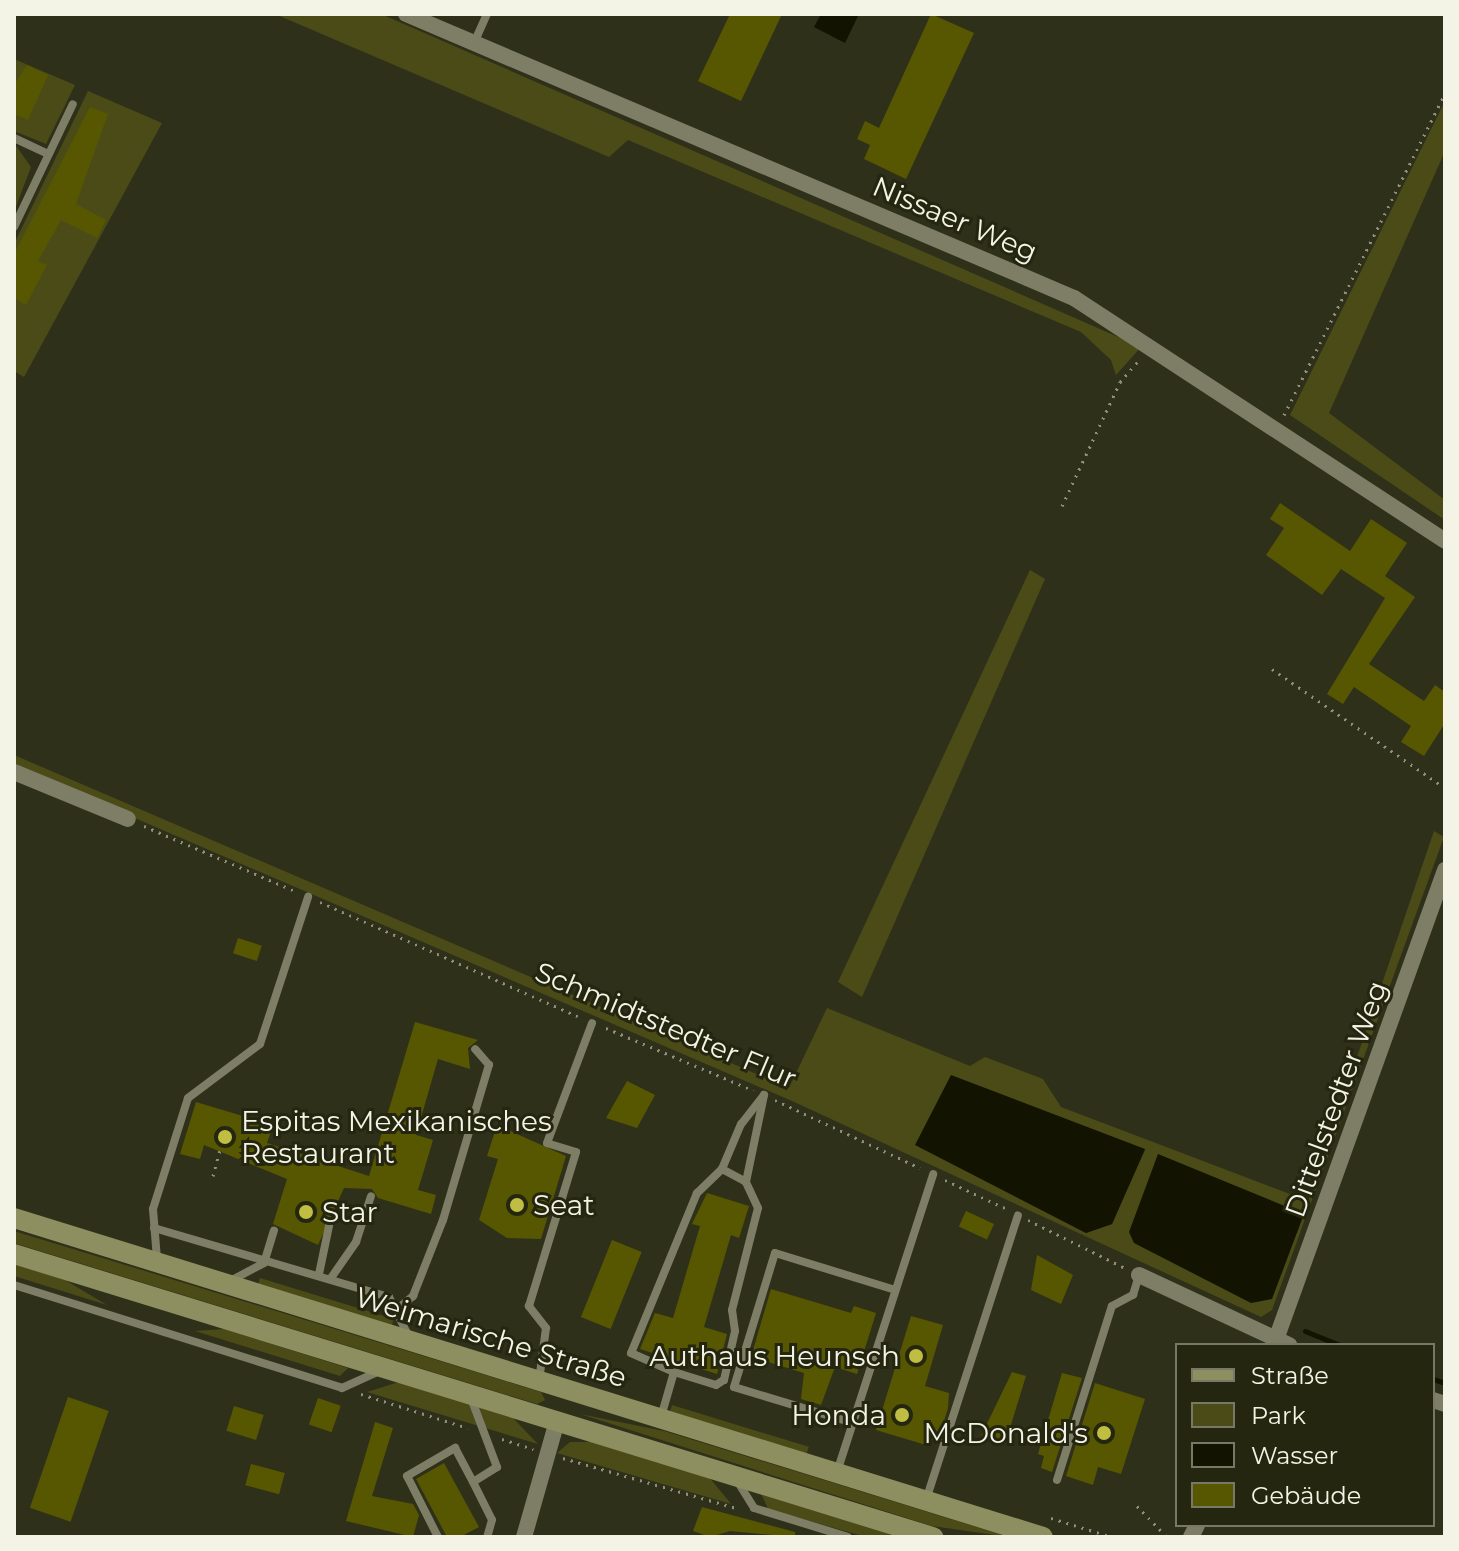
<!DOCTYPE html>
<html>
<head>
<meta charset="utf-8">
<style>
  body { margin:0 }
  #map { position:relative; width:1459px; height:1551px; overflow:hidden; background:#2f301a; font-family:Montserrat,sans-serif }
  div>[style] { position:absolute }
  .green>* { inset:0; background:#4b4b18; transform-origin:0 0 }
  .water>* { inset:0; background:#131301 }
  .stream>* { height:5px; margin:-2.5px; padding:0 2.5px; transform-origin:2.5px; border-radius:2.5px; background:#131301 }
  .building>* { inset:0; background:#575702; transform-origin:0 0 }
  .path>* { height:3px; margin-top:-1.5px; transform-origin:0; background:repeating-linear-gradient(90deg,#8f907d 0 2px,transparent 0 8px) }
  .service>* { height:8px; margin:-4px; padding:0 4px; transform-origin:4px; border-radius:4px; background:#7d7e65 }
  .minor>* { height:16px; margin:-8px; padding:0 8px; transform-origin:8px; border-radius:8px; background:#7d7e65 }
  .secondary>* { height:20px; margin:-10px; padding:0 10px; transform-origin:10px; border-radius:10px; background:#8e8f60 }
  .dots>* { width:22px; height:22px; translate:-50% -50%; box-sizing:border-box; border:4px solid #252610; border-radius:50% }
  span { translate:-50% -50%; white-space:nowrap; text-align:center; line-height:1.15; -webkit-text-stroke:6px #252610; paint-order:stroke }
  .street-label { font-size:28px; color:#f3f4e6 }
  .poi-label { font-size:28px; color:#f3f4e6 }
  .left { translate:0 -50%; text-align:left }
  .right { translate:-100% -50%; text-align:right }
  .frame { position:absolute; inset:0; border:16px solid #f3f4e6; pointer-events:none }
  .legend { position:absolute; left:1175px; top:1343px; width:260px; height:184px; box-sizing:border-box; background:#252610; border:2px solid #777866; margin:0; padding:10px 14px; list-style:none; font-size:24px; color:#f3f4e6 }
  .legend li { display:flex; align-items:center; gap:16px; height:40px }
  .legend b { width:40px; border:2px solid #777866 }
</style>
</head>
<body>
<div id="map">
  <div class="green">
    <i style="clip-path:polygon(275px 14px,381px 14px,1141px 347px,1116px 375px,1111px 360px,1081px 332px,628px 140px,609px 157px)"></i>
    <i style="clip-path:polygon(14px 59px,75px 85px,46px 144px,14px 131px)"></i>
    <i style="clip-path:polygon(88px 91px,162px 123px,24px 377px,14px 371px,14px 244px)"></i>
    <i style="clip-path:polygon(1445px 101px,1445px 151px,1329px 413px,1445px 500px,1445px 520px,1290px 415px)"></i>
    <i style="clip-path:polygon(14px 143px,31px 167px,14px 212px)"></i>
    <i style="clip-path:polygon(1030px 570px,1045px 579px,862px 997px,838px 982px)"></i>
    <i style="clip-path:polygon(evenodd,14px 755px,789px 1088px,827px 1008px,970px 1066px,985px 1057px,1043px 1079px,1061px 1107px,1308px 1201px,1434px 831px,1444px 837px,1272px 1310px,1261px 1317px,792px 1101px,14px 766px,14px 755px,915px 1144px,1144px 1149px,1145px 1150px,1112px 1224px,1086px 1233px,915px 1144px)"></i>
    <i style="clip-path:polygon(14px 1231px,541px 1392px,545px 1400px,537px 1404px,14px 1243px)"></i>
    <i style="clip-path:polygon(14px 1264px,65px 1280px,107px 1305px,14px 1276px)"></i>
    <i style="left:260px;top:1278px;width:140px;height:13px;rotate:17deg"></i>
    <i style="clip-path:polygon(224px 1329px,348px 1368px,340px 1376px,195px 1331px)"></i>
    <i style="clip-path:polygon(399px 1382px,513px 1418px,538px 1444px,367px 1392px)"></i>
    <i style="left:672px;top:1405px;width:143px;height:11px;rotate:17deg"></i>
    <i style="clip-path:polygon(580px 1414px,664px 1431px,1009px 1537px,932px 1526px)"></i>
    <i style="clip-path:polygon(570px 1442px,593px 1442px,709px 1477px,731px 1504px,557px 1453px)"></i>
    <i style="clip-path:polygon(761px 1493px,907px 1537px,866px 1537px,768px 1509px)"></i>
  </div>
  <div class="water">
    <i style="clip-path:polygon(821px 14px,859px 14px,845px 43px,814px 27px)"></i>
    <i style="clip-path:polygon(951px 1075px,1145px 1149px,1112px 1224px,1086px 1233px,915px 1145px)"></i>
    <i style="clip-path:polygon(1158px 1154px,1304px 1214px,1272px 1299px,1251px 1303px,1134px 1243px,1129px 1232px)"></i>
  </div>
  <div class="stream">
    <i style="left:1305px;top:1331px;width:37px;rotate:22deg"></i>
    <i style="left:1433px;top:1379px;width:13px;rotate:18deg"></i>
  </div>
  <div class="building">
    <i style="clip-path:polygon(730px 14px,782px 14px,741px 101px,698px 81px)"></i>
    <i style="clip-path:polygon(931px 14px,974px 33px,906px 179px,864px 159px,870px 145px,857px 139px,865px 121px,879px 128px)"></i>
    <i style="clip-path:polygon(27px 65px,48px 75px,28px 120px,14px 114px,14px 85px)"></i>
    <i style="clip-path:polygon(90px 107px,108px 114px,76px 204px,106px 220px,97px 238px,61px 220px,38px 261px,47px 265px,26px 305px,14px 298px,14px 254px)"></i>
    <i style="clip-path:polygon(1280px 503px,1350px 551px,1371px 519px,1407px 543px,1385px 576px,1415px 597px,1369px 664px,1424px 701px,1435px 685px,1445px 692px,1445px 723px,1424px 756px,1401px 742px,1411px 726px,1354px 687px,1343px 704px,1327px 694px,1385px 598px,1341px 569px,1322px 595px,1266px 555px,1284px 528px,1270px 519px)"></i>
    <i style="left:238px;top:938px;width:25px;height:16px;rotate:18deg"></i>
    <i style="clip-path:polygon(415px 1022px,478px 1040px,468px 1048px,470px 1069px,438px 1059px,416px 1135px,433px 1140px,418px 1190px,436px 1195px,431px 1214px,378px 1198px,372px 1189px,344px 1188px,318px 1245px,273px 1224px,287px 1179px,204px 1145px,200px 1159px,180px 1154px,196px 1102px,273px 1125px,267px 1143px,369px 1176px)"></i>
    <i style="clip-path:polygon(627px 1081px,655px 1095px,637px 1128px,606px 1118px)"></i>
    <i style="clip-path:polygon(497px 1125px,566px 1156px,541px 1239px,507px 1238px,479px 1220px,498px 1159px,487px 1156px)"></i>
    <i style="clip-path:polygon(707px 1193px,749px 1206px,739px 1238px,731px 1235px,704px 1327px,727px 1334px,717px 1374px,640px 1349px,655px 1313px,673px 1318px,700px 1226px,692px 1224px)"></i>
    <i style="left:966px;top:1211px;width:31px;height:17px;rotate:25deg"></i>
    <i style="left:612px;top:1240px;width:32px;height:83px;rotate:22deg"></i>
    <i style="clip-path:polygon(1037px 1255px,1073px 1275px,1061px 1304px,1031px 1290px)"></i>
    <i style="clip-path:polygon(771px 1289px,851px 1313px,854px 1306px,876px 1313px,857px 1374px,835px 1367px,821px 1405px,801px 1399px,804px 1373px,751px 1357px)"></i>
    <i style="clip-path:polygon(911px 1316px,943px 1325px,925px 1386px,949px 1393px,948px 1408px,939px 1438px,926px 1445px,876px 1430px)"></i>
    <i style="clip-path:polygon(1012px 1372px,1026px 1376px,1005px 1444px,981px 1436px)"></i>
    <i style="clip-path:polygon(1062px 1373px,1082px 1378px,1052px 1472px,1041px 1468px,1044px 1456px,1038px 1454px)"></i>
    <i style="clip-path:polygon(1095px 1383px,1145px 1399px,1121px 1474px,1098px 1467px,1093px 1485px,1066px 1476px)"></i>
    <i style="left:68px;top:1397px;width:43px;height:117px;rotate:19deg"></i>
    <i style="left:318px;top:1398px;width:24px;height:28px;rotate:19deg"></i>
    <i style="left:234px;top:1406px;width:31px;height:26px;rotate:17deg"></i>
    <i style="clip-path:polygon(375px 1422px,393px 1428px,372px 1496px,413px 1504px,419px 1515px,413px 1537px,346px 1521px)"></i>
    <i style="clip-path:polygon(444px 1463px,479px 1527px,460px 1537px,447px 1537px,416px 1479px)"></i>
    <i style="left:251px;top:1464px;width:35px;height:22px;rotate:15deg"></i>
    <i style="clip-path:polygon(702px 1507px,795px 1532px,795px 1537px,730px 1531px,710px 1537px,693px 1531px)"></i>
  </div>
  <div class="path">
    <i style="left:1284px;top:415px;width:359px;rotate:-63.4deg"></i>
    <i style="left:1062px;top:506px;width:137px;rotate:-64.9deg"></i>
    <i style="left:1120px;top:382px;width:29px;rotate:-49deg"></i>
    <i style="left:1272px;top:669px;width:210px;rotate:34.5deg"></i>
    <i style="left:144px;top:826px;width:164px;rotate:23.3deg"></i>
    <i style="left:320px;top:902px;width:284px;rotate:23.9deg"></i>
    <i style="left:606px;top:1028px;width:160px;rotate:22.9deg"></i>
    <i style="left:775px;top:1100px;width:160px;rotate:25.1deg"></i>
    <i style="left:213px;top:1176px;width:27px;rotate:-75deg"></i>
    <i style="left:945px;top:1180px;width:68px;rotate:25.1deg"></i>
    <i style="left:1028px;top:1220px;width:108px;rotate:26.3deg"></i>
    <i style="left:361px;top:1394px;width:112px;rotate:17.6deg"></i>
    <i style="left:502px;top:1439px;width:33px;rotate:18deg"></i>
    <i style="left:563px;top:1458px;width:184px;rotate:16.1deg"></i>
    <i style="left:1137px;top:1506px;width:43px;rotate:45.9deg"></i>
    <i style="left:1051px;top:1518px;width:64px;rotate:17.3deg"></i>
  </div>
  <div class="service">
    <i style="left:474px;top:43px;width:32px;rotate:-66deg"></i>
    <i style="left:14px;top:138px;width:38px;rotate:25deg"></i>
    <i style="left:14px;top:227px;width:136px;rotate:-64.4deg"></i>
    <i style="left:722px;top:1169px;width:27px;rotate:28deg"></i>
    <i style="left:154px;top:1228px;width:245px;rotate:16.4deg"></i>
    <i style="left:389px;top:1297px;width:45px;rotate:63.4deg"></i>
    <i style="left:157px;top:1259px;width:50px;rotate:-94.6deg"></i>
    <i style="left:153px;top:1209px;width:116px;rotate:-72.5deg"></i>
    <i style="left:188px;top:1098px;width:90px;rotate:-36.9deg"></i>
    <i style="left:260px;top:1044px;width:155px;rotate:-71.9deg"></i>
    <i style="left:319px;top:1274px;width:49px;rotate:-78.2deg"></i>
    <i style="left:331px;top:1278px;width:44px;rotate:-55.2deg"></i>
    <i style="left:356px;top:1242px;width:48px;rotate:-71.9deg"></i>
    <i style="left:232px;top:1280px;width:36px;rotate:-28deg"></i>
    <i style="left:264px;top:1263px;width:34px;rotate:-73deg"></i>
    <i style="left:14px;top:1285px;width:344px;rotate:17.4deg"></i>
    <i style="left:342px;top:1388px;width:44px;rotate:-24.2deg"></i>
    <i style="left:397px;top:1309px;width:21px;rotate:-39deg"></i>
    <i style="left:413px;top:1296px;width:82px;rotate:-68.5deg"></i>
    <i style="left:443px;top:1220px;width:162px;rotate:-73.5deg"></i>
    <i style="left:489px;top:1065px;width:21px;rotate:-131deg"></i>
    <i style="left:539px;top:1381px;width:53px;rotate:-82.5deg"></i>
    <i style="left:546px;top:1328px;width:28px;rotate:-128deg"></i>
    <i style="left:529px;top:1306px;width:161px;rotate:-73deg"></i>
    <i style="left:576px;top:1152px;width:30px;rotate:-163deg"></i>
    <i style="left:547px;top:1143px;width:128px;rotate:-69.4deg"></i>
    <i style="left:471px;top:1398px;width:74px;rotate:69.4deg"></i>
    <i style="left:497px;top:1467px;width:28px;rotate:148deg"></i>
    <i style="left:473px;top:1482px;width:42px;rotate:63.4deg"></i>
    <i style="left:492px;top:1520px;width:18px;rotate:106deg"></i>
    <i style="left:661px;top:1417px;width:47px;rotate:-73.9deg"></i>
    <i style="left:674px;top:1372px;width:44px;rotate:17.2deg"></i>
    <i style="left:716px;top:1385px;width:9px;rotate:-32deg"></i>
    <i style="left:724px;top:1380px;width:50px;rotate:-77.3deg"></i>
    <i style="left:735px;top:1331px;width:21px;rotate:-98deg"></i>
    <i style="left:732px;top:1310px;width:105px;rotate:-75.7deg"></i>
    <i style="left:758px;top:1208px;width:29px;rotate:-115deg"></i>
    <i style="left:746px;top:1182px;width:89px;rotate:-78.3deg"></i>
    <i style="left:764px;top:1095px;width:37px;rotate:128deg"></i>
    <i style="left:741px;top:1124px;width:49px;rotate:112.9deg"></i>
    <i style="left:722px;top:1169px;width:35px;rotate:136deg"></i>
    <i style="left:697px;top:1193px;width:173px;rotate:112.4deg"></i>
    <i style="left:631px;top:1353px;width:47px;rotate:23.8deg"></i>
    <i style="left:853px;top:1423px;width:124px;rotate:-163.2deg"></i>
    <i style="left:734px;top:1387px;width:140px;rotate:-73deg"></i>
    <i style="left:775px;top:1253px;width:126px;rotate:17.1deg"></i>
    <i style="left:837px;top:1472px;width:313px;rotate:-72.1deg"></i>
    <i style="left:736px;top:1479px;width:34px;rotate:58deg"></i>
    <i style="left:754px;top:1508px;width:98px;rotate:17.1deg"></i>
    <i style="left:1057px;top:1480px;width:182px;rotate:-72.5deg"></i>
    <i style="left:1112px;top:1306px;width:24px;rotate:-28deg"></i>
    <i style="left:1133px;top:1295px;width:21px;rotate:-73deg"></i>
    <i style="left:926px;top:1500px;width:299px;rotate:-72.1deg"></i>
    <i style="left:438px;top:1537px;width:68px;rotate:-116.9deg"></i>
    <i style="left:407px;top:1476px;width:56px;rotate:-30.3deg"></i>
    <i style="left:455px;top:1448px;width:38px;rotate:62deg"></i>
  </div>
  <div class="minor">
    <i style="left:406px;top:14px;width:726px;rotate:23.03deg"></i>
    <i style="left:1074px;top:298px;width:443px;rotate:33.2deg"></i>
    <i style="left:14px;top:772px;width:123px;rotate:22.4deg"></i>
    <i style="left:1139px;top:1275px;width:166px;rotate:25deg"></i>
    <i style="left:1274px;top:1345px;width:505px;rotate:-70.2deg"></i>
    <i style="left:1433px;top:1400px;width:13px;rotate:18deg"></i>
    <i style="left:524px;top:1537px;width:121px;rotate:-74.1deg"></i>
    <i style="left:1191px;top:1537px;width:13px;rotate:-63deg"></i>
  </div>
  <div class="secondary">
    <i style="left:14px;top:1218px;width:1077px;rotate:17.22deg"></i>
    <i style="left:14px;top:1254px;width:962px;rotate:17.12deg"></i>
  </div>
  <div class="dots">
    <i style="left:225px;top:1137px;background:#bfbe42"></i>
    <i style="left:517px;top:1205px;background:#bfbe42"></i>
    <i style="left:306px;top:1212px;background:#bfbe42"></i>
    <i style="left:916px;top:1356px;background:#bfbe42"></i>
    <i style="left:902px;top:1415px;background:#bfbe42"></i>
    <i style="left:1104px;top:1433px;background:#bfbe42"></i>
  </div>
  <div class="street-label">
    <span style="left:955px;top:219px;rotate:23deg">Nissaer Weg</span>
    <span style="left:666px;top:1025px;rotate:23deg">Schmidtstedter Flur</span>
    <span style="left:1336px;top:1099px;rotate:-70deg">Dittelstedter Weg</span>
    <span style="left:491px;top:1337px;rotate:17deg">Weimarische Straße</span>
  </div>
  <div class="poi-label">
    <span class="left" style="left:241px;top:1137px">Espitas Mexikanisches<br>Restaurant</span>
    <span class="left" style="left:533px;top:1205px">Seat</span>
    <span class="left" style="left:322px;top:1212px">Star</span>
    <span class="right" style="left:900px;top:1356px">Authaus Heunsch</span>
    <span class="right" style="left:886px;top:1415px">Honda</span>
    <span class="right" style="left:1088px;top:1433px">McDonald's</span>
  </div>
  <div class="frame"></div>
  <ul class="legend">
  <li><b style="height:10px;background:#8e8f60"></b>Straße</li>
  <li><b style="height:22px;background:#4b4b18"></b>Park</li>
  <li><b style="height:22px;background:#131301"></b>Wasser</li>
  <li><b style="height:22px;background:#575702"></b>Gebäude</li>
  </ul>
</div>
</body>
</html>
